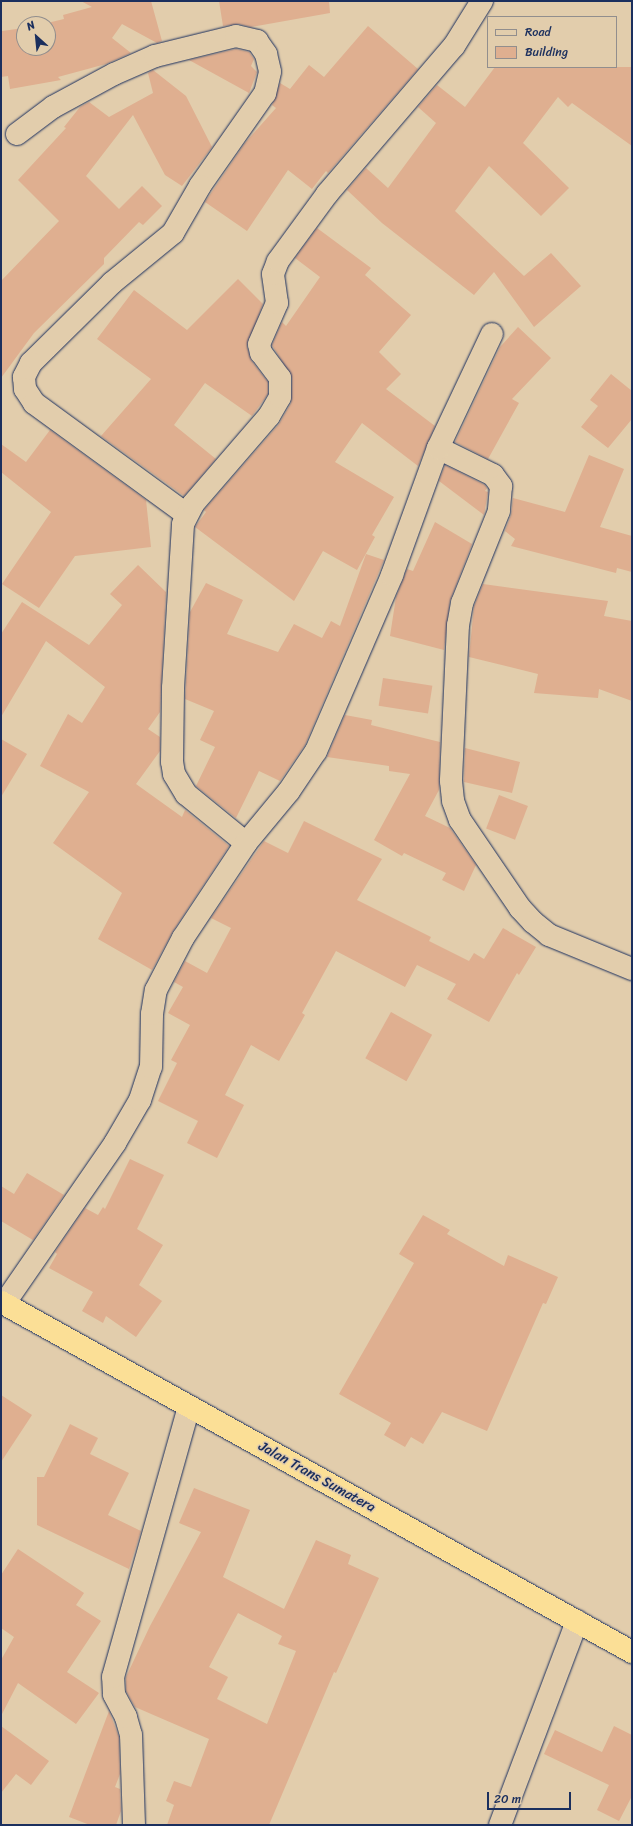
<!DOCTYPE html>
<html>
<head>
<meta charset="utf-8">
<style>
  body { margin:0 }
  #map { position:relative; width:633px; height:1826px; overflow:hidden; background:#e2cdac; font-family:Sriracha,sans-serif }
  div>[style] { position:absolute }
  .building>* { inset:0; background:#dfaf90; transform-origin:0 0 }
  .roads { filter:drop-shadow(0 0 1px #1b2f5e) drop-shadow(0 0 1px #1b2f5e) }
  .minor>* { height:22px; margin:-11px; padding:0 11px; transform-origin:11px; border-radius:11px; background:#e2cdac }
  .highway>* { height:22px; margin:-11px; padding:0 11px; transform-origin:11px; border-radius:11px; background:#fbdf96 }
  span { translate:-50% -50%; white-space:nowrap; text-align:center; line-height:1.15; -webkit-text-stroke:3px #e2cdac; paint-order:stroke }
  .street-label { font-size:14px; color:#1b2f5e }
  .frame { position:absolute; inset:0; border:2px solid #1b2f5e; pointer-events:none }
  .legend { position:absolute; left:487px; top:16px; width:130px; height:52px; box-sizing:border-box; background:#e2cdac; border:1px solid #928e8d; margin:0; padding:5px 7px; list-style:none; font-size:12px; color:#1b2f5e }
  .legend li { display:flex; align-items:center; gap:8px; height:20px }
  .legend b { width:20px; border:1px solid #928e8d }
  .north { position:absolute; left:16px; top:16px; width:40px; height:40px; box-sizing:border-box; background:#e2cdac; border:1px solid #928e8d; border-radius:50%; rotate:333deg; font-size:11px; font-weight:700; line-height:16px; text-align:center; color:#1b2f5e }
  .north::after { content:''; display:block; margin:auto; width:14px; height:18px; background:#1b2f5e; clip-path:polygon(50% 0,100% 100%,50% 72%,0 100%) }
  .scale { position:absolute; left:487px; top:1792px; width:84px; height:18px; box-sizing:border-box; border:2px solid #1b2f5e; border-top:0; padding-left:5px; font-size:12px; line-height:14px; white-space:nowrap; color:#1b2f5e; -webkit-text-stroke:3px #e2cdac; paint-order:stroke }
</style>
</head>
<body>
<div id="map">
  <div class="building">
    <i style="clip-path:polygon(81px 1px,151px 1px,162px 41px,157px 43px,122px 24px,112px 38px,131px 53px,106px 64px,58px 77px,61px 80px,10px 89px,8px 76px,1px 77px,2px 31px,24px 28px,24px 48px,48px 48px,48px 24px,43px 24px,64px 19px,63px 15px,92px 7px)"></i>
    <i style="clip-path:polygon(219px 1px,329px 1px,330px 13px,251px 27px,239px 24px,223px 26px)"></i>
    <i style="clip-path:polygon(368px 26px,418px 69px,328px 173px,326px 171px,312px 189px,288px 170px,247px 231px,205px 202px,245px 143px,276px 108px,272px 105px,280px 83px,290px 89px,309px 65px,324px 77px)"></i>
    <i style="clip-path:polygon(236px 49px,249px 52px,254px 59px,251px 66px,257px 72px,249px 93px,189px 60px)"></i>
    <i style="clip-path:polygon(495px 67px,632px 67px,632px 146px,572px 103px,568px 107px,558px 97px,523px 143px,569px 188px,541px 216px,489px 166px,455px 211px,524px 276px,551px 253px,581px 286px,534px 327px,494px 272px,474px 295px,382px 223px,347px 190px,366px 168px,388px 188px,436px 123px,418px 107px,437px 85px,465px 107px)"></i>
    <i style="clip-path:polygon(153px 70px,186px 96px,212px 147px,182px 186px,165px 175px,133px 115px,86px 176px,119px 209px,142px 186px,162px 206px,143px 225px,139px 222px,104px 258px,104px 264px,34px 333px,1px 378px,1px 281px,59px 221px,18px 180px,66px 128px,64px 127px,80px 107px,89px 102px,109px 117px,153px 93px,148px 73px)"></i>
    <i style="clip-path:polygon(317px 228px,371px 268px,365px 275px,411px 315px,379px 352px,401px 374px,386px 389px,435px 426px,418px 466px,362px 423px,335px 462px,394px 497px,372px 535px,375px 537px,357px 570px,323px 551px,294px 601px,195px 527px,206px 512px,204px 510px,279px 424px,291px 403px,292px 378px,272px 345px,282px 322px,286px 326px,320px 277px,295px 258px)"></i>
    <i style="clip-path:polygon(238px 279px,263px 304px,247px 346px,251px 360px,268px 382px,268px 394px,252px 416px,205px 383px,174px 425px,216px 459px,184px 496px,101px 436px,151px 379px,97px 339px,134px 290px,187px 330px)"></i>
    <i style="clip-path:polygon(518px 327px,551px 358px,512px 399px,519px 403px,488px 459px,455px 442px,500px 347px)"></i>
    <i style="clip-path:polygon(611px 374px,632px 391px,632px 419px,608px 448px,581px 427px,598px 406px,590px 400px)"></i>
    <i style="clip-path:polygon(50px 430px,146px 500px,151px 547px,75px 556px,39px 608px,2px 584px,51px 512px,1px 472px,1px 444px,26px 462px)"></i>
    <i style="clip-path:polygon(589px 455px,624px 469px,600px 527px,632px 536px,632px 572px,617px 568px,616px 573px,511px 546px,515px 539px,505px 531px,511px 515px,513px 498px,565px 512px)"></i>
    <i style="clip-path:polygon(445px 465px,485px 485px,487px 488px,485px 491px,488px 492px,484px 515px,439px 481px)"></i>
    <i style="clip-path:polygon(435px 522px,472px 544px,450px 601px,444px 650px,390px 636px,396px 597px,407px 569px,413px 571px)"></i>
    <i style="clip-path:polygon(366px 554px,384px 560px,305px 745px,280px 781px,259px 771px,236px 818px,196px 786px,215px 747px,200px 740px,214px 711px,185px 699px,190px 612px,206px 583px,243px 600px,227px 634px,278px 652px,294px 624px,322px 638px,331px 621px,340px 626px)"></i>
    <i style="clip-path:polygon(138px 565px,166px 592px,160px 712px,148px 729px,160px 737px,160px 751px,136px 784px,182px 817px,185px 810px,229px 846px,173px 931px,152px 970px,98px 939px,122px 893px,53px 843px,89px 792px,40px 766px,68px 714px,82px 723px,105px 687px,46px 641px,1px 717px,1px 634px,22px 602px,89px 645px,122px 605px,110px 594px)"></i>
    <i style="clip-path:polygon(483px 584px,608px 601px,604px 616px,632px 621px,632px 701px,599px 689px,598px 698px,534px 693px,538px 674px,469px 657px,474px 606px)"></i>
    <i style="left:383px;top:678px;width:50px;height:28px;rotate:9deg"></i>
    <i style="clip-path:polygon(345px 715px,372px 720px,371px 725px,440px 742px,439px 790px,425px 816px,450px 828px,476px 865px,464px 891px,442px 880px,446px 873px,404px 853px,402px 856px,374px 840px,410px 774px,389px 771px,389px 766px,327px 757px)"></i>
    <i style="clip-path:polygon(1px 739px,27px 754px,1px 797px)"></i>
    <i style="clip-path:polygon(465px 748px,520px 762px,512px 793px,464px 782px)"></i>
    <i style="left:499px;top:795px;width:31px;height:36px;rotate:21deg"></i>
    <i style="clip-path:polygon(304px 821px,382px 859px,357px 900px,431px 937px,429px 941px,469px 961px,474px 953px,484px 959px,503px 928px,536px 947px,519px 975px,517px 973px,489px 1022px,447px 999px,456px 984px,417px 965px,405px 987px,336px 951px,302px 1013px,305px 1015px,279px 1061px,251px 1045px,225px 1095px,244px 1105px,217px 1158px,187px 1143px,198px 1121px,158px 1101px,177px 1063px,171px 1060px,190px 1025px,168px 1013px,183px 987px,174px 982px,185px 961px,207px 973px,231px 928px,211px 918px,264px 841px,288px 853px)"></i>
    <i style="left:391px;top:1012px;width:47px;height:53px;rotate:29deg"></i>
    <i style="clip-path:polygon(130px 1159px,164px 1175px,137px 1229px,163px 1245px,139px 1285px,162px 1301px,136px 1337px,106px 1316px,103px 1323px,82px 1311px,93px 1292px,49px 1268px,57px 1254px,55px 1252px,85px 1208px,98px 1215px,103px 1207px,105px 1209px)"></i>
    <i style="clip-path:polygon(27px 1173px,64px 1195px,33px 1240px,1px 1221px,1px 1186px,14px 1194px)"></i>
    <i style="clip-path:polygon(423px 1215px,450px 1230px,447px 1234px,504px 1266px,508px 1255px,558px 1277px,546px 1304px,543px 1303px,487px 1431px,442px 1412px,423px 1444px,411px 1437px,405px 1447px,384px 1435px,391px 1423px,339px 1394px,414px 1263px,399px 1254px)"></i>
    <i style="clip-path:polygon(1px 1395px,32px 1415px,1px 1462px)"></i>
    <i style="clip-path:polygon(70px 1424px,98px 1438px,90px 1454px,129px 1473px,108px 1515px,141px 1531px,129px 1569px,37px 1525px,37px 1477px,44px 1477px)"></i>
    <i style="clip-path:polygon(evenodd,194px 1488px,250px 1510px,223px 1577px,284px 1609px,316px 1540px,351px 1555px,348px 1564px,379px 1578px,336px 1673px,334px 1672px,269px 1825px,167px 1825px,174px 1805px,166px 1801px,174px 1781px,191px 1787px,209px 1739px,135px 1707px,126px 1691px,126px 1677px,150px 1626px,201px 1532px,179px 1523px,194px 1488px,238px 1613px,282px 1636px,278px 1644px,296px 1651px,267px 1724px,217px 1699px,228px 1677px,209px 1667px,238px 1613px)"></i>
    <i style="clip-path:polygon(18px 1549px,84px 1593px,76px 1605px,101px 1621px,67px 1672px,99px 1693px,76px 1724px,18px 1683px,1px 1716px,1px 1660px,14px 1637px,1px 1628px,1px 1575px)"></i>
    <i style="clip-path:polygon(109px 1711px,119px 1737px,120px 1774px,115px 1787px,120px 1789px,121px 1811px,116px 1825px,90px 1825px,69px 1817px)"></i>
    <i style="clip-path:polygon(1px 1726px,49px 1761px,31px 1785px,16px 1774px,1px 1793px)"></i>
    <i style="clip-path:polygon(614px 1726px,632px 1735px,632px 1796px,619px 1821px,597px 1810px,609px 1785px,544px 1754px,555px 1730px,602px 1752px)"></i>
  </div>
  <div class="roads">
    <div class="minor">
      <i style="left:17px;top:134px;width:45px;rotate:-36.9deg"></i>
      <i style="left:53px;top:107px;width:69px;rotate:-28.4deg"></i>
      <i style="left:114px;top:74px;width:45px;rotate:-23.7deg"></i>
      <i style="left:155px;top:56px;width:83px;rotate:-13.9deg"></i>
      <i style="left:236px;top:36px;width:22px;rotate:13deg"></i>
      <i style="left:257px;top:41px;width:16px;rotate:55deg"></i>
      <i style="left:266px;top:54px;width:18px;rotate:77deg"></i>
      <i style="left:270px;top:72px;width:22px;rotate:103deg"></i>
      <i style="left:265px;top:93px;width:113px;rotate:125deg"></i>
      <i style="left:200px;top:186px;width:54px;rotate:119.9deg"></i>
      <i style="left:173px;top:233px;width:79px;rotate:140.7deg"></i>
      <i style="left:112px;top:283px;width:114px;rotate:135.4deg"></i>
      <i style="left:31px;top:363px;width:16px;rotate:117deg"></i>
      <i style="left:24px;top:377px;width:12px;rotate:85deg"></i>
      <i style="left:25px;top:389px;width:17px;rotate:57deg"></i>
      <i style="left:34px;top:403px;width:188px;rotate:36.1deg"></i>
      <i style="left:438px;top:448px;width:61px;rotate:26.1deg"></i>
      <i style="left:493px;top:475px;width:14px;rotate:54deg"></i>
      <i style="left:501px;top:486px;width:25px;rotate:95deg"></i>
      <i style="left:499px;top:511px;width:99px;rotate:111.9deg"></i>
      <i style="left:462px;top:603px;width:22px;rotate:100deg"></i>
      <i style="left:458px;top:625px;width:156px;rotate:92.6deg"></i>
      <i style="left:451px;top:781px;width:20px;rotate:84deg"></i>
      <i style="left:453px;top:801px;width:20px;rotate:70deg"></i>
      <i style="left:460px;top:820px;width:107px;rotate:55.7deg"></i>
      <i style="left:520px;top:908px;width:19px;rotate:47deg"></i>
      <i style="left:533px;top:922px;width:21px;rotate:39deg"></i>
      <i style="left:549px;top:935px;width:90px;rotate:22.3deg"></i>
      <i style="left:246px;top:843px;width:77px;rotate:-140.8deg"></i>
      <i style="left:186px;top:794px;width:23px;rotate:-121deg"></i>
      <i style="left:174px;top:774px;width:12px;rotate:-99deg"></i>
      <i style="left:172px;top:762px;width:74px;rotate:-89.2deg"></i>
      <i style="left:173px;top:688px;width:164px;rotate:-86.5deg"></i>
      <i style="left:183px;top:524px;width:22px;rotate:-63deg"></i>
      <i style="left:193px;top:504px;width:116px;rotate:-49.2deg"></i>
      <i style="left:269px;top:416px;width:22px;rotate:-60deg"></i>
      <i style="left:280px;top:397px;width:19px;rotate:-90deg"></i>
      <i style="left:280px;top:378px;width:31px;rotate:-127deg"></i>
      <i style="left:261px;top:353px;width:9px;rotate:-103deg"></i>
      <i style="left:259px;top:344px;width:45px;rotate:-66.3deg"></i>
      <i style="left:277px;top:303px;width:29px;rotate:-98deg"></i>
      <i style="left:273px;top:274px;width:14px;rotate:-69deg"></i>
      <i style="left:278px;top:261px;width:83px;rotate:-53.8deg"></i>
      <i style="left:327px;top:194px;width:195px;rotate:-49.4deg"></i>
      <i style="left:454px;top:46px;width:53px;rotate:-58.1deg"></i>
      <i style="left:4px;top:1304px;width:196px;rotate:-55.4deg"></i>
      <i style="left:115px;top:1143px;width:50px;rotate:-59.8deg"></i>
      <i style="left:140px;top:1100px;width:35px;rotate:-72deg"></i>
      <i style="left:151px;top:1067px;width:53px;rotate:-88.9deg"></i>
      <i style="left:152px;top:1014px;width:24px;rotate:-81deg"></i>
      <i style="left:156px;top:990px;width:59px;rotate:-62.6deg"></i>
      <i style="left:183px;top:938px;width:114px;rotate:-56.4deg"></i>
      <i style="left:246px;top:843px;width:67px;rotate:-50.4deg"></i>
      <i style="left:289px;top:791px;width:48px;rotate:-56deg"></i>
      <i style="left:316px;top:751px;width:192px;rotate:-66.6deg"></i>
      <i style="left:392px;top:575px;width:135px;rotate:-70.1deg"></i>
      <i style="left:438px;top:448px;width:126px;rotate:-64.7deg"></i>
      <i style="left:134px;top:1825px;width:90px;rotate:-91.9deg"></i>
      <i style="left:131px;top:1735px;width:19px;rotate:-106deg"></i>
      <i style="left:126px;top:1717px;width:26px;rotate:-118deg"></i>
      <i style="left:114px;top:1694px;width:17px;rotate:-93deg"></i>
      <i style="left:113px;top:1677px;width:280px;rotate:-74.3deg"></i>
      <i style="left:500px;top:1825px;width:218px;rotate:-69.3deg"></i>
    </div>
    <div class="highway">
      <i style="left:1px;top:1302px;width:722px;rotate:29.02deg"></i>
    </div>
  </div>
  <div class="street-label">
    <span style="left:317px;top:1477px;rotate:29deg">Jalan Trans Sumatera</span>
  </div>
  <div class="frame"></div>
  <ul class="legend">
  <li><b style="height:5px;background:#e2cdac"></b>Road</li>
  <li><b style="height:11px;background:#dfaf90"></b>Building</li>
  </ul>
  <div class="north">N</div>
  <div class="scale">20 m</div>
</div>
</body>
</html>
